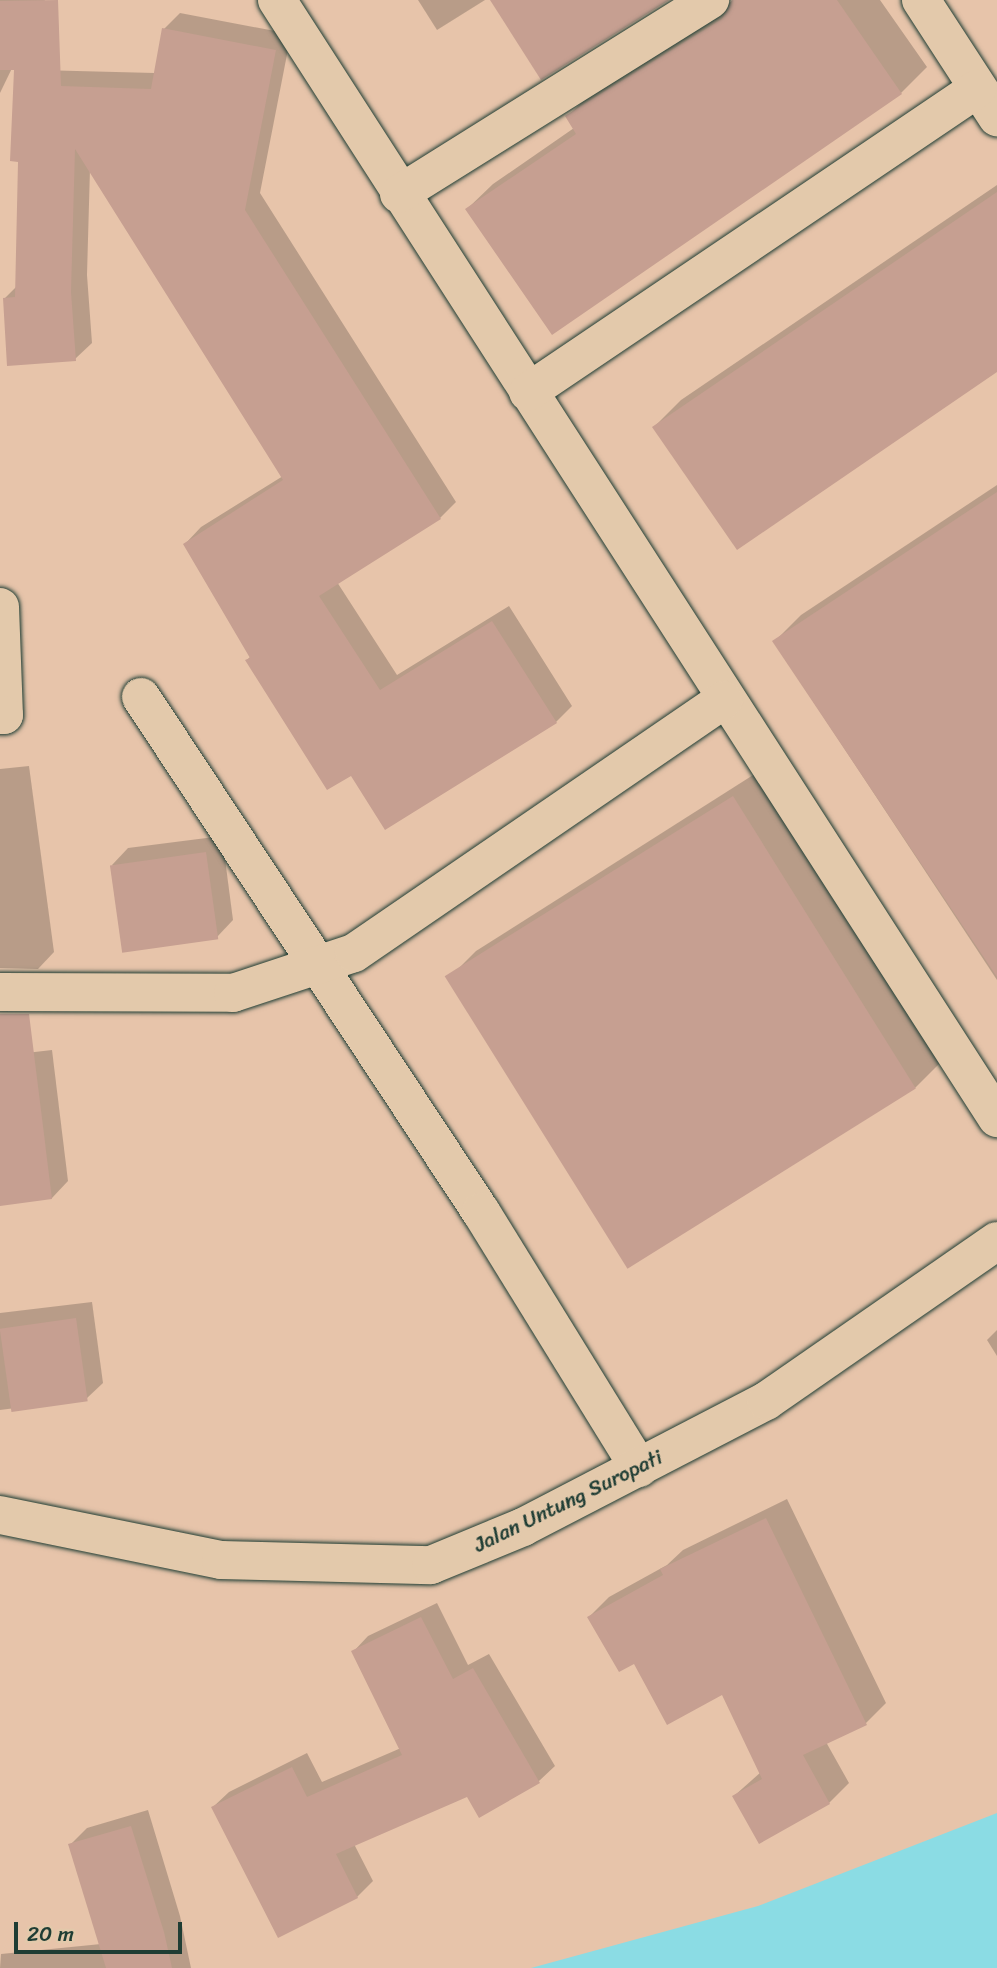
<!DOCTYPE html>
<html>
<head>
<meta charset="utf-8">
<style>
  body { margin:0 }
  #map { position:relative; width:997px; height:1968px; overflow:hidden; background:#e7c4aa; font-family:Sriracha,sans-serif }
  div>[style] { position:absolute }
  .water>* { inset:0; background:#8bdce4 }
  .shadow>* { inset:0; background:#0003 }
  .building>* { inset:0; background:#c69f91; transform-origin:0 0 }
  .roads { filter:drop-shadow(0 0 2px #1f3d34) drop-shadow(0 0 2px #1f3d34) }
  .minor>* { height:38px; margin:-19px; padding:0 19px; transform-origin:19px; border-radius:19px; background:#e3c9ab }
  .secondary>* { height:38px; margin:-19px; padding:0 19px; transform-origin:19px; border-radius:19px; background:#e3c9ab }
  span { translate:-50% -50%; white-space:nowrap; text-align:center; line-height:1.15; -webkit-text-stroke:5px #e3c9ab; paint-order:stroke }
  .street-label { font-size:21px; color:#1f3d34 }
  .scale { position:absolute; left:14px; top:1922px; width:168px; height:32px; box-sizing:border-box; border:4px solid #1f3d34; border-top:0; padding-left:9px; font-size:21px; line-height:24px; white-space:nowrap; color:#1f3d34; -webkit-text-stroke:5px #e3c9ab; paint-order:stroke }
</style>
</head>
<body>
<div id="map">
  <div class="water">
    <i style="clip-path:polygon(997px 1813px,997px 1968px,531px 1968px,758px 1906px)"></i>
  </div>
  <div class="shadow">
    <i style="clip-path:polygon(0 0,45px 0,0 93px)"></i>
    <i style="clip-path:polygon(418px 0,485px 0,437px 30px)"></i>
    <i style="clip-path:polygon(734px 0,880px 0,927px 67px,901px 93px,467px 209px,493px 184px,574px 128px,567px 117px,593px 91px)"></i>
    <i style="clip-path:polygon(180px 13px,291px 34px,260px 193px,456px 502px,440px 518px,337px 582px,397px 675px,509px 606px,572px 706px,556px 722px,351px 773px,247px 660px,251px 656px,185px 544px,201px 527px,283px 476px,90px 169px,87px 275px,92px 343px,75px 359px,5px 298px,17px 286px,38px 70px,155px 73px,164px 29px)"></i>
    <i style="clip-path:polygon(997px 185px,997px 370px,654px 427px,681px 400px)"></i>
    <i style="clip-path:polygon(997px 485px,997px 980px,774px 642px,801px 615px)"></i>
    <i style="clip-path:polygon(29px 766px,54px 952px,38px 969px,0 968px,0 769px)"></i>
    <i style="clip-path:polygon(761px 770px,942px 1061px,915px 1088px,449px 978px,476px 951px)"></i>
    <i style="clip-path:polygon(222px 836px,233px 920px,217px 937px,112px 865px,128px 848px)"></i>
    <i style="clip-path:polygon(52px 1050px,68px 1181px,52px 1198px,0 1204px,0 1056px)"></i>
    <i style="clip-path:polygon(92px 1302px,103px 1383px,86px 1399px,0 1410px,0 1313px)"></i>
    <i style="clip-path:polygon(997px 1330px,997px 1356px,987px 1340px)"></i>
    <i style="clip-path:polygon(787px 1499px,886px 1703px,866px 1723px,826px 1742px,849px 1783px,829px 1803px,734px 1796px,761px 1772px,723px 1693px,634px 1661px,589px 1617px,609px 1597px,667px 1565px,683px 1550px)"></i>
    <i style="clip-path:polygon(437px 1603px,468px 1665px,489px 1654px,555px 1766px,539px 1781px,480px 1816px,468px 1795px,354px 1844px,373px 1881px,357px 1897px,213px 1807px,229px 1792px,307px 1753px,322px 1782px,401px 1748px,353px 1652px,368px 1636px)"></i>
    <i style="clip-path:polygon(148px 1810px,180px 1916px,191px 1968px,0 1968px,1px 1954px,101px 1944px,70px 1845px,87px 1828px)"></i>
  </div>
  <div class="building">
    <i style="clip-path:polygon(58px 0,61px 86px,151px 89px,162px 28px,276px 50px,245px 210px,441px 519px,319px 596px,380px 690px,492px 621px,557px 723px,385px 830px,351px 776px,327px 790px,245px 660px,250px 658px,183px 544px,283px 480px,75px 149px,71px 292px,76px 361px,7px 366px,3px 298px,15px 297px,18px 162px,10px 161px,14px 70px,0 70px,0 1px)"></i>
    <i style="clip-path:polygon(490px 0,669px 0,541px 80px)"></i>
    <i style="clip-path:polygon(732px 0,837px 0,902px 94px,552px 335px,465px 209px,576px 134px,565px 116px,722px 19px)"></i>
    <i style="clip-path:polygon(997px 192px,997px 372px,737px 550px,652px 427px)"></i>
    <i style="clip-path:polygon(997px 492px,997px 977px,772px 641px)"></i>
    <i style="left:733px;top:796px;width:345px;height:340px;rotate:58deg"></i>
    <i style="left:206px;top:852px;width:88px;height:97px;rotate:82deg"></i>
    <i style="clip-path:polygon(0 1014px,29px 1014px,52px 1199px,0 1206px)"></i>
    <i style="left:76px;top:1318px;width:84px;height:77px;rotate:82deg"></i>
    <i style="clip-path:polygon(766px 1518px,867px 1725px,803px 1755px,830px 1804px,759px 1844px,732px 1796px,762px 1779px,722px 1695px,667px 1725px,634px 1664px,619px 1672px,587px 1617px,663px 1575px,660px 1569px)"></i>
    <i style="clip-path:polygon(421px 1617px,453px 1679px,473px 1668px,540px 1783px,479px 1818px,467px 1797px,336px 1854px,358px 1898px,278px 1938px,211px 1807px,292px 1767px,307px 1797px,402px 1755px,351px 1651px)"></i>
    <i style="clip-path:polygon(131px 1826px,164px 1932px,172px 1968px,106px 1968px,68px 1844px)"></i>
  </div>
  <div class="roads">
    <div class="minor">
      <i style="left:277px;top:0;width:1330px;rotate:57.22deg"></i>
      <i style="left:921px;top:0;width:140px;rotate:57deg"></i>
      <i style="left:399px;top:194px;width:367px;rotate:-32deg"></i>
      <i style="left:528px;top:392px;width:542px;rotate:-34.01deg"></i>
      <i style="left:0;top:607px;width:108px;rotate:87.9deg"></i>
      <i style="left:4px;top:715px;width:4px;rotate:180deg"></i>
      <i style="left:141px;top:697px;width:617px;rotate:56.57deg"></i>
      <i style="left:481px;top:1212px;width:301px;rotate:58.3deg"></i>
      <i style="left:0;top:992px;width:233px;rotate:0.2deg"></i>
      <i style="left:233px;top:993px;width:127px;rotate:-18.3deg"></i>
      <i style="left:354px;top:953px;width:448px;rotate:-34.4deg"></i>
    </div>
    <div class="secondary">
      <i style="left:0;top:1515px;width:226px;rotate:11.5deg"></i>
      <i style="left:221px;top:1560px;width:210px;rotate:1.4deg"></i>
      <i style="left:431px;top:1565px;width:100px;rotate:-22.4deg"></i>
      <i style="left:523px;top:1527px;width:274px;rotate:-27.4deg"></i>
      <i style="left:766px;top:1401px;width:281px;rotate:-34.7deg"></i>
    </div>
  </div>
  <div class="street-label">
    <span style="left:568px;top:1501px;rotate:-26deg">Jalan Untung Suropati</span>
  </div>
  <div class="scale">20 m</div>
</div>
</body>
</html>
